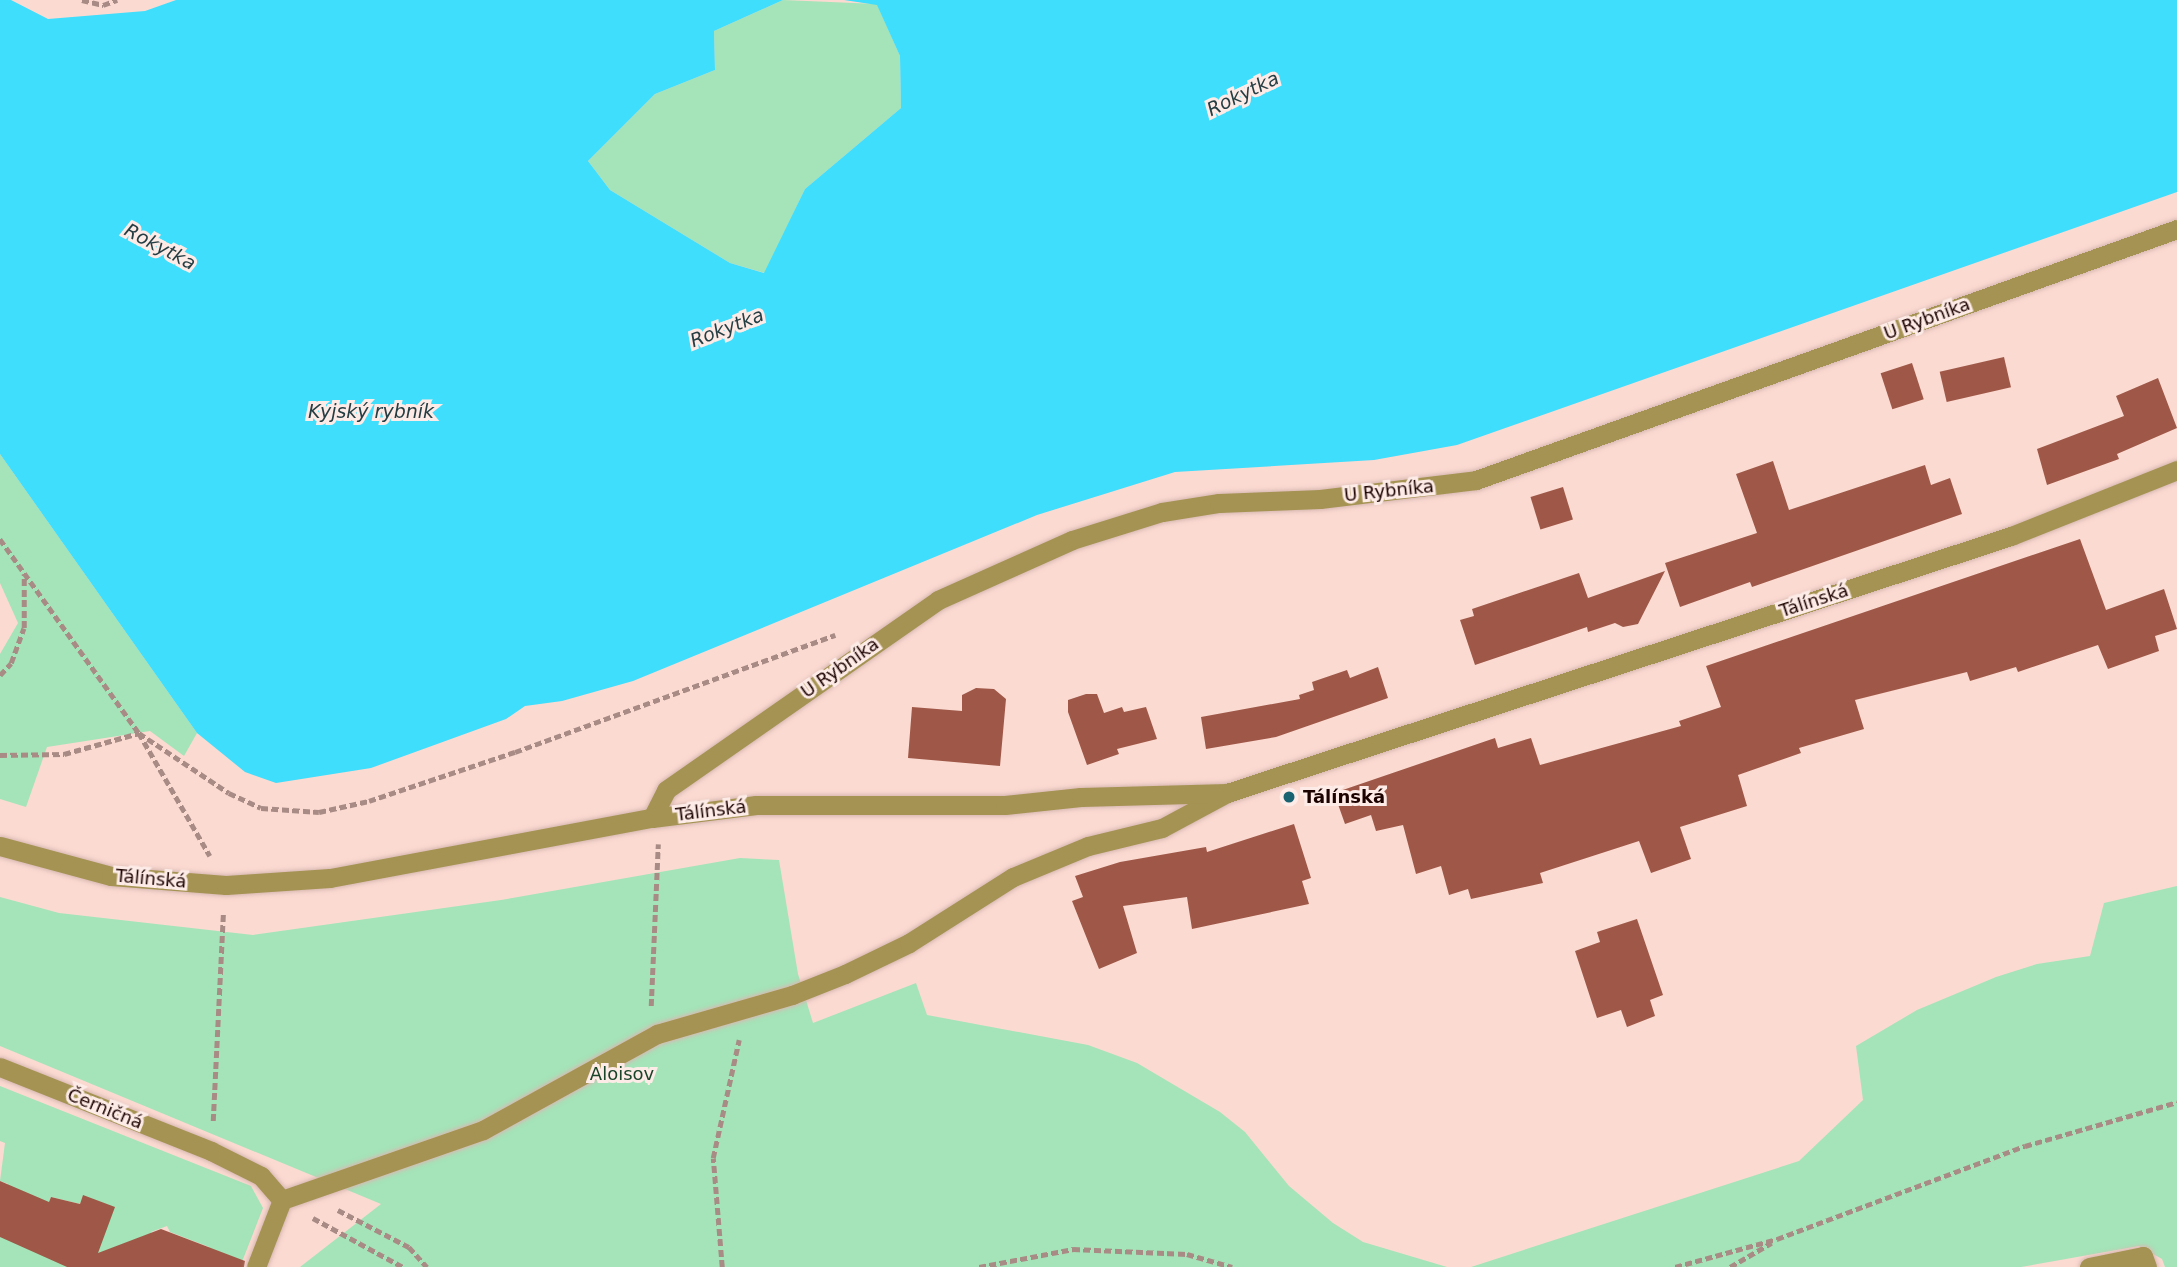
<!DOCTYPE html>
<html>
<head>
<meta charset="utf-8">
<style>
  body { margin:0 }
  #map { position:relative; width:2177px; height:1267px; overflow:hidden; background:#fbdad2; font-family:"DejaVu Sans",sans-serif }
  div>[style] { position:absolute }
  .green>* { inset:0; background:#a4e4b8 }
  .water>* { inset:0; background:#3edefc }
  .building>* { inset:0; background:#9f5847; transform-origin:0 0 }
  .path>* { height:4.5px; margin-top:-2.25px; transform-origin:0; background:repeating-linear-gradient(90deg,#a98b85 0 7px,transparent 0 10.5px) }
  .roads { filter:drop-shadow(0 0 2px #d7b8b1) drop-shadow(0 0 2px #d7b8b1) }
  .service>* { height:19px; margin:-9.5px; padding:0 9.5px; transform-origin:9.5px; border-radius:9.5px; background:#a59353 }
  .minor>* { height:19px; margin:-9.5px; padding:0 9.5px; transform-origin:9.5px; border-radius:9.5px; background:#a59353 }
  .dots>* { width:19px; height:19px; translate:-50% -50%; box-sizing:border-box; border:4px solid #fdebe7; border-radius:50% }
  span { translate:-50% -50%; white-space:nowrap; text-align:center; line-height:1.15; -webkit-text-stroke:6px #fdebe7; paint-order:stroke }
  .street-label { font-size:18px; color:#1c0301 }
  .poi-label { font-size:18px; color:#1c0301; font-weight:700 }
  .left { translate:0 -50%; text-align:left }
  .park-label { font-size:18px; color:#1a442a }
  .water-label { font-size:19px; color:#253e44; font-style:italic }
</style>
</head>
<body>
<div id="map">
  <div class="green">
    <i style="clip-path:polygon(783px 0,877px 4px,900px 56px,901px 108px,805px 189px,765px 273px,730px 263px,610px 190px,588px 161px,655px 94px,715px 70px,714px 31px)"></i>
    <i style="clip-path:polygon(0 454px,197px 733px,184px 756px,150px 731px,47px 747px,26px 807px,0 799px,0 654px,18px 623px,0 583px)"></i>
    <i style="clip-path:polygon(740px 858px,779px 860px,798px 974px,813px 1023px,916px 983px,927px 1015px,1088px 1045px,1137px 1063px,1220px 1112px,1245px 1132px,1289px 1186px,1333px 1223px,1363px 1242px,1447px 1267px,300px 1267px,381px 1204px,0 1046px,0 897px,59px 913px,253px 935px,501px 900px)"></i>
    <i style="clip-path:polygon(2177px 886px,2177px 1267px,2165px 1267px,2162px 1259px,2139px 1246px,2021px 1267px,1471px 1267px,1799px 1161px,1863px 1100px,1856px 1046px,1917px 1010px,1996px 977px,2037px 964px,2090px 956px,2104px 903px)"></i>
    <i style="clip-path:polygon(0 1086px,251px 1186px,263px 1208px,240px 1267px,201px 1267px,209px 1247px,170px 1232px,167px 1226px,151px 1232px,154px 1239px,92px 1267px,83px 1196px,80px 1204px,51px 1197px,30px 1248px,77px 1267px,0 1267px,0 1198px,8px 1184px,0 1181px,5px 1143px,0 1141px)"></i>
  </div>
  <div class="water">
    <i style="clip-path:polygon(0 0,11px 0,48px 19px,145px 11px,176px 0,783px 0,714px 31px,715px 70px,655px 94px,588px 161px,610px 190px,730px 263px,764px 273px,805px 189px,901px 108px,900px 56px,877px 5px,844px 0,2177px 0,2177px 192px,1457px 445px,1374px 460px,1175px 472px,1037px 515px,633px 681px,562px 701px,525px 706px,506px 719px,371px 768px,276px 783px,245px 772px,197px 733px,0 454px)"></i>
  </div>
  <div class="building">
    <i style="left:2004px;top:357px;width:31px;height:66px;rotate:77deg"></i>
    <i style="left:1912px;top:363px;width:38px;height:33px;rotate:72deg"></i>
    <i style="clip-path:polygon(2158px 378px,2177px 428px,2117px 454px,2119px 459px,2047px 485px,2037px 449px,2124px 416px,2116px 396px)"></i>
    <i style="clip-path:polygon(1773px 461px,1789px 510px,1925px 465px,1931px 485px,1950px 478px,1962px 514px,1752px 587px,1750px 582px,1680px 607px,1665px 563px,1757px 533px,1736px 474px)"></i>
    <i style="left:1563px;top:487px;width:34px;height:34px;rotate:73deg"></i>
    <i style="clip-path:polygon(2080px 539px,2106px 610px,2164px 589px,2177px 629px,2155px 636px,2159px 651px,2108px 669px,2098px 645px,2018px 672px,2016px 667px,1970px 681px,1967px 672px,1855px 700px,1864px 729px,1799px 748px,1801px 753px,1738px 775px,1747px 806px,1680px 827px,1691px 859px,1651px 873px,1639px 841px,1540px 873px,1543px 883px,1471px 899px,1468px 889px,1449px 895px,1441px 866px,1416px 874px,1403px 825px,1376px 831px,1371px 815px,1345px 824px,1334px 793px,1495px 738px,1498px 748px,1531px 738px,1540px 765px,1681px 726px,1679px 721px,1721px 707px,1706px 666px)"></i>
    <i style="clip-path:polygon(1665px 571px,1638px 624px,1623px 627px,1615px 623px,1588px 632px,1587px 627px,1475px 665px,1460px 620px,1474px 616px,1472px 609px,1579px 573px,1588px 598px)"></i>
    <i style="clip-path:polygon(1378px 667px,1388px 698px,1276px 737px,1206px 749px,1201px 717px,1300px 699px,1299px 695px,1314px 690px,1312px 682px,1347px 670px,1350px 678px)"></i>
    <i style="clip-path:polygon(976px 688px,994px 689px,1006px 699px,1000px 766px,908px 758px,912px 707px,962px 711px,962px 695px)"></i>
    <i style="clip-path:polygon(1086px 694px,1097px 694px,1104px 713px,1122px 707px,1124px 712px,1146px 707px,1157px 739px,1117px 749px,1119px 754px,1087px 765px,1068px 712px,1068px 700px)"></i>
    <i style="clip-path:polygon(1294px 824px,1311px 878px,1302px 881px,1309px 904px,1192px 929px,1187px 897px,1123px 906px,1137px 953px,1099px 969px,1072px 901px,1083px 897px,1075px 876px,1120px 862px,1206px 847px,1207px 852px)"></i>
    <i style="clip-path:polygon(1637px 919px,1663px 995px,1650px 1000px,1655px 1016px,1627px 1027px,1621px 1010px,1597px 1018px,1575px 951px,1600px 942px,1597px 932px)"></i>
    <i style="clip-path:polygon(0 1181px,49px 1202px,51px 1197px,80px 1204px,83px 1195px,115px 1207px,98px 1253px,161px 1229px,245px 1261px,244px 1267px,67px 1267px,0 1237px)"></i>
  </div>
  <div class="path">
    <i style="left:82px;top:0;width:22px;rotate:13deg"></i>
    <i style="left:103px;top:5px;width:15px;rotate:-20deg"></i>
    <i style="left:0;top:539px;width:239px;rotate:54.4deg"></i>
    <i style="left:139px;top:733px;width:142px;rotate:60deg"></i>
    <i style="left:0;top:675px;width:16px;rotate:-47deg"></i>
    <i style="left:11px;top:663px;width:37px;rotate:-70deg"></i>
    <i style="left:24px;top:628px;width:54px;rotate:-90deg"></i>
    <i style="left:139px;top:733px;width:108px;rotate:33.7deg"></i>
    <i style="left:229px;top:793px;width:35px;rotate:25deg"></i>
    <i style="left:261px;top:808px;width:58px;rotate:3.9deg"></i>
    <i style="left:319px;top:812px;width:51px;rotate:-12.4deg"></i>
    <i style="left:369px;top:801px;width:154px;rotate:-18.6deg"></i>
    <i style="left:515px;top:752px;width:341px;rotate:-20.1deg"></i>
    <i style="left:0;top:755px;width:64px;rotate:-0.9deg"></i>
    <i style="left:64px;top:754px;width:78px;rotate:-15.6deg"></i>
    <i style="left:651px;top:1006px;width:162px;rotate:-87.5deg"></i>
    <i style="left:213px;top:1121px;width:208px;rotate:-87.2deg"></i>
    <i style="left:338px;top:1210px;width:80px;rotate:27.5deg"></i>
    <i style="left:409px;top:1247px;width:27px;rotate:48deg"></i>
    <i style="left:313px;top:1218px;width:102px;rotate:28.6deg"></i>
    <i style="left:722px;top:1267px;width:109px;rotate:-94.7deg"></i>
    <i style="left:713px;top:1158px;width:121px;rotate:-77.6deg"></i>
    <i style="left:979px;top:1267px;width:96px;rotate:-10.8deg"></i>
    <i style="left:1073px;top:1249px;width:114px;rotate:2.5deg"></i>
    <i style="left:1187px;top:1254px;width:47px;rotate:16.1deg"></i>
    <i style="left:1675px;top:1267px;width:106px;rotate:-15.4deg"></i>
    <i style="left:1777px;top:1239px;width:265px;rotate:-20.6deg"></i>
    <i style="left:2025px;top:1146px;width:158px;rotate:-16.1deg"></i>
    <i style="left:1730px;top:1267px;width:48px;rotate:-30.3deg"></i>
  </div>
  <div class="roads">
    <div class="service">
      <i style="left:211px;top:1151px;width:56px;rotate:26.6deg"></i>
      <i style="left:261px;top:1176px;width:32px;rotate:49deg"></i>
      <i style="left:282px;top:1200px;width:213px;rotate:-19.2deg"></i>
      <i style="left:483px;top:1130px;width:199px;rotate:-28.9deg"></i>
      <i style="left:657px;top:1034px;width:141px;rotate:-16.1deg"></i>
      <i style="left:792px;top:995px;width:57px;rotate:-21.6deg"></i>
      <i style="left:845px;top:974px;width:71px;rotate:-25.8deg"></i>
      <i style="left:909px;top:943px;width:123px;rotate:-32.4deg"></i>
      <i style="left:1013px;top:877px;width:81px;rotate:-22.5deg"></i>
      <i style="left:1088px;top:846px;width:76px;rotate:-13.7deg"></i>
      <i style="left:1162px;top:828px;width:74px;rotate:-28.3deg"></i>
      <i style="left:256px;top:1267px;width:72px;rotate:-68.8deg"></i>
    </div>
    <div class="minor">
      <i style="left:652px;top:818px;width:31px;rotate:-63deg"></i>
      <i style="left:666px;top:790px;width:332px;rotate:-34.9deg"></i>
      <i style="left:938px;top:600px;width:147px;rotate:-24.1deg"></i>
      <i style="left:1072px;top:540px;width:94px;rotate:-17.3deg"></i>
      <i style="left:1162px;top:512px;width:58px;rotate:-9deg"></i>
      <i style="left:1219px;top:503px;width:101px;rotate:-2.3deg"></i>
      <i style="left:1320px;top:499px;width:157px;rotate:-6.9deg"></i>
      <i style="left:1476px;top:480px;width:745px;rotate:-19.7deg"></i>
      <i style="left:0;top:846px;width:115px;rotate:15.1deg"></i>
      <i style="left:111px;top:876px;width:115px;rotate:4.5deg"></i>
      <i style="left:226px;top:885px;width:104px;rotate:-3.9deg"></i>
      <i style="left:330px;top:878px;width:328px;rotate:-10.6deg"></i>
      <i style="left:652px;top:818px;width:105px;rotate:-7.1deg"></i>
      <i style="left:756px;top:805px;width:249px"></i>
      <i style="left:1005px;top:805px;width:76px;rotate:-6deg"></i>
      <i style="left:1081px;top:797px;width:146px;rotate:-1.6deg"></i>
      <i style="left:1227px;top:793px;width:825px;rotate:-18.15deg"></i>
      <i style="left:2011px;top:536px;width:179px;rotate:-21.7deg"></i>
      <i style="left:0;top:1067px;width:227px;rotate:21.7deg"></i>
      <i style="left:2089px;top:1267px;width:55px;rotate:-11.5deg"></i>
      <i style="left:2143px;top:1256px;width:12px;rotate:70deg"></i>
    </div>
  </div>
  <div class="dots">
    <i style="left:1289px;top:797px;background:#196271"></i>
  </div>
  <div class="street-label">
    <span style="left:1927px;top:319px;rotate:-20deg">U Rybníka</span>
    <span style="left:1389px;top:491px;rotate:-6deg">U Rybníka</span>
    <span style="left:1814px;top:601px;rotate:-18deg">Tálínská</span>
    <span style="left:840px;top:668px;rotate:-35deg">U Rybníka</span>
    <span style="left:711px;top:811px;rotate:-7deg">Tálínská</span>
    <span style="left:151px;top:879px;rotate:5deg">Tálínská</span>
    <span style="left:105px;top:1109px;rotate:22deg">Černičná</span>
  </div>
  <div class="poi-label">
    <span class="left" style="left:1303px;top:797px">Tálínská</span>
  </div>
  <div class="park-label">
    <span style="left:622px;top:1074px">Aloisov</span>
  </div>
  <div class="water-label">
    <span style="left:1243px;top:94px;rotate:-26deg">Rokytka</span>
    <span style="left:160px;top:247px;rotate:28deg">Rokytka</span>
    <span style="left:727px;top:328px;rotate:-21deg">Rokytka</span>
    <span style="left:371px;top:412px">Kyjský rybník</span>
  </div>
</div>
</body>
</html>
